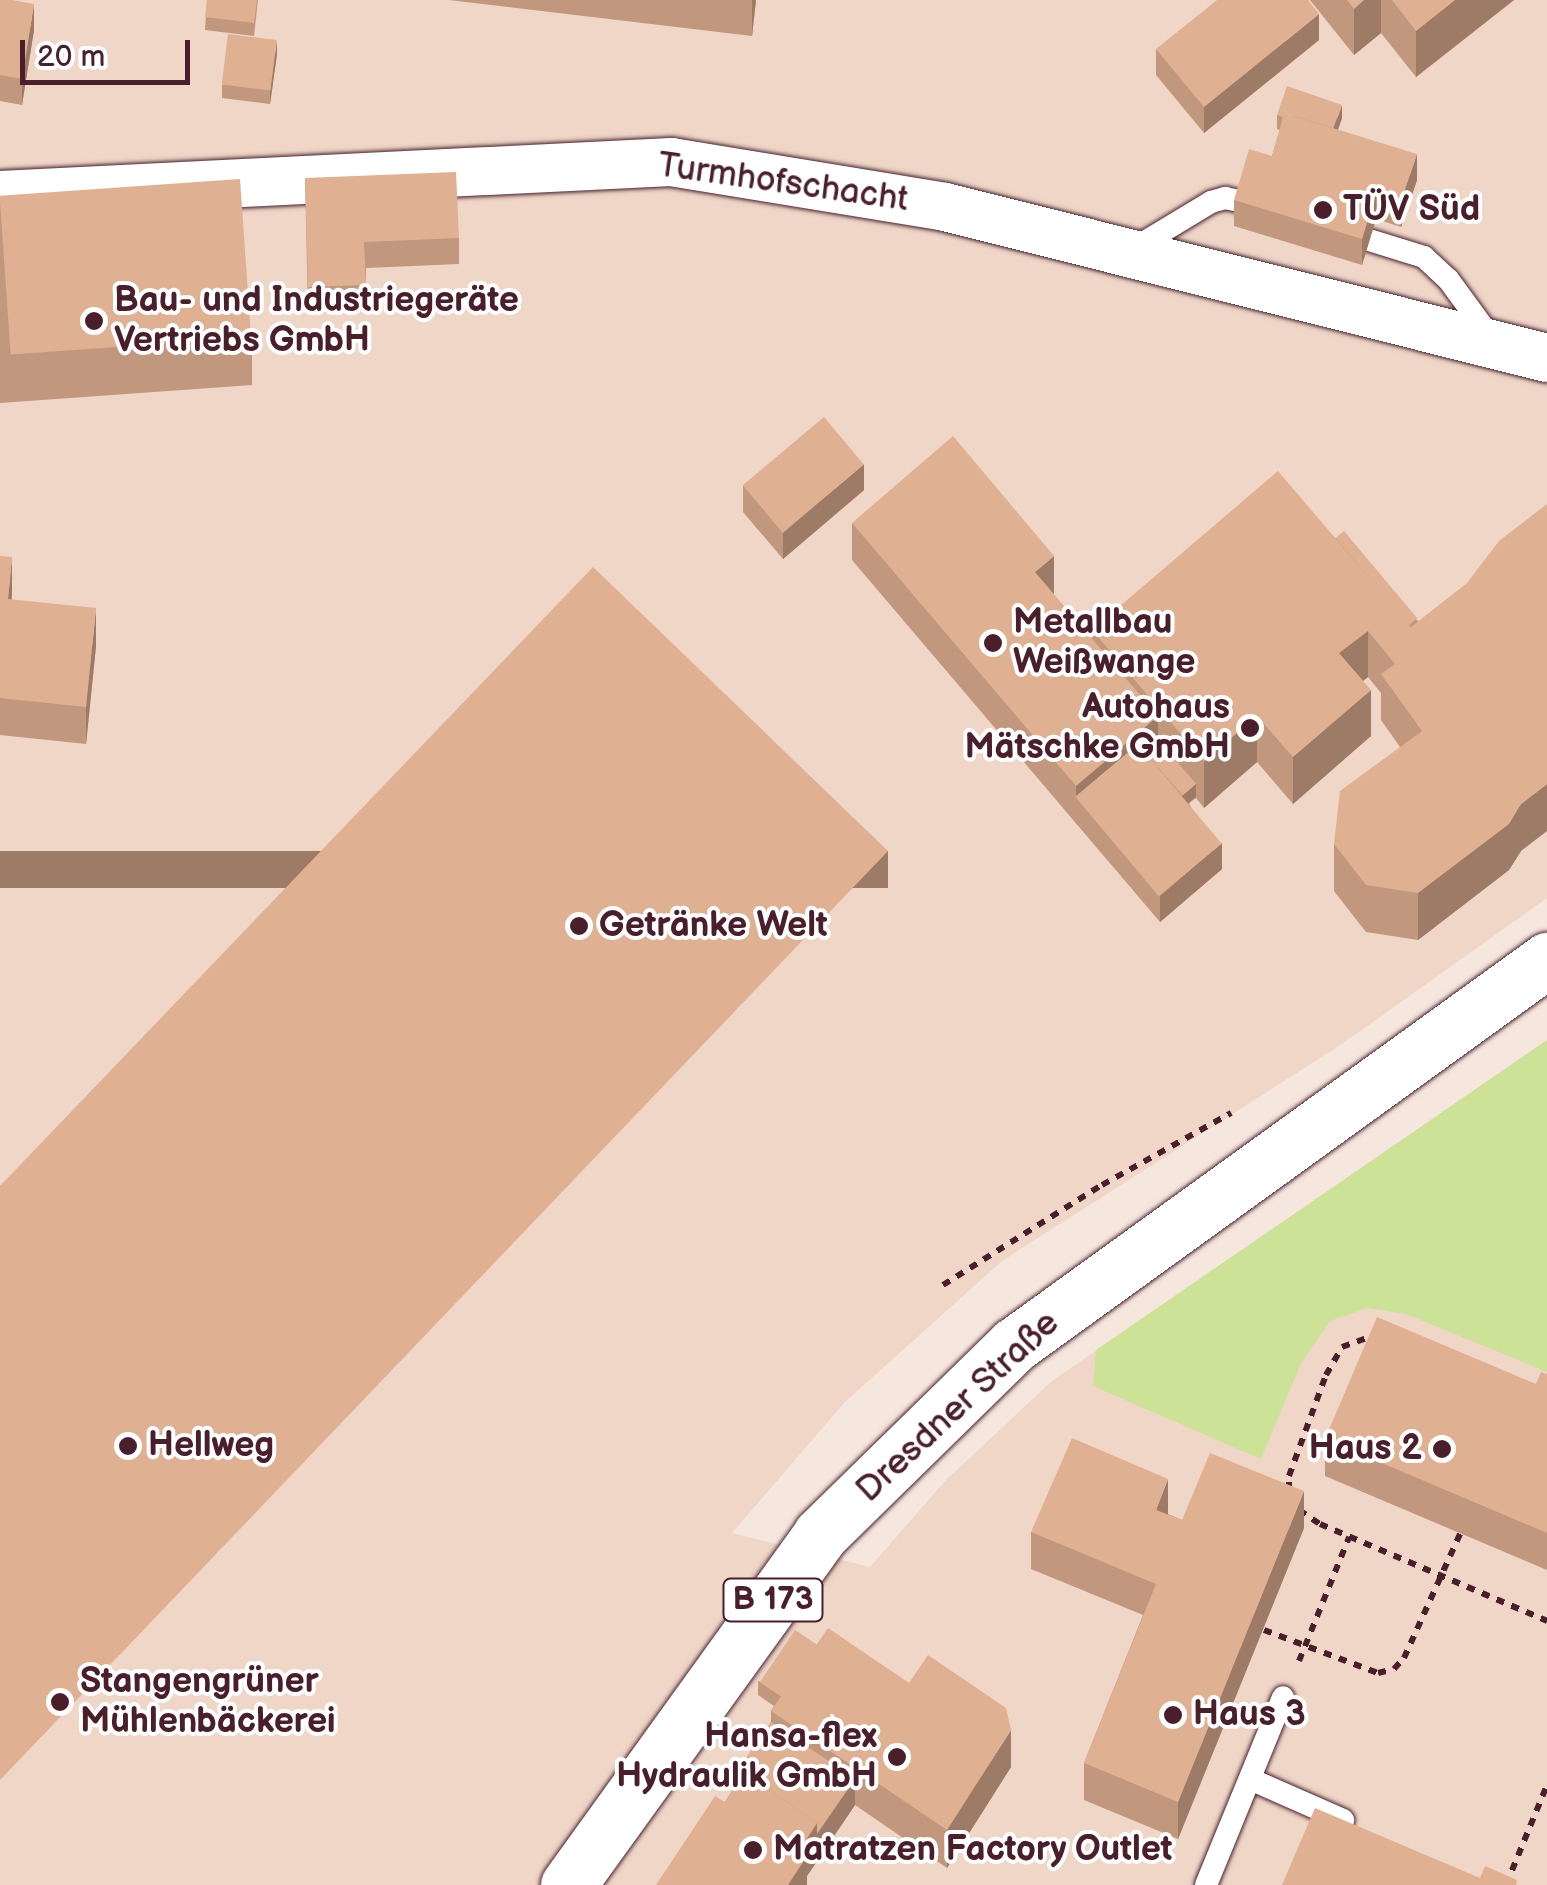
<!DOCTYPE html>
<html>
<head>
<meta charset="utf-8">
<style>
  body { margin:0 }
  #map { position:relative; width:1547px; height:1885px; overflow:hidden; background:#f6e7de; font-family:"Balsamiq Sans",sans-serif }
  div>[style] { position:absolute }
  .built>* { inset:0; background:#efd6c7 }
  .green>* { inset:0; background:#cce297 }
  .path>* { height:6px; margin-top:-3px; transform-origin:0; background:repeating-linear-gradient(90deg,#4a1f2b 0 8px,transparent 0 16px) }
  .roads { filter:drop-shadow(0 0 2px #4a1f2b) drop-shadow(0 0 2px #4a1f2b) }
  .lane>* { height:22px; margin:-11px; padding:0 11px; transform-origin:11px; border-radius:11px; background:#fff }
  .street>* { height:48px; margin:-24px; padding:0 24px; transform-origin:24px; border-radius:24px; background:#fff }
  .primary>* { height:55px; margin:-27.5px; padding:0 27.5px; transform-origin:27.5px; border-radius:27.5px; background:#fff }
  .wall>* { inset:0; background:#c1977e }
  .shaded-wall>* { inset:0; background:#9d7b66; transform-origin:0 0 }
  .building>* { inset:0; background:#e0b092; transform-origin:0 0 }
  .dots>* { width:28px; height:28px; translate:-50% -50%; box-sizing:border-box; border:5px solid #fff; border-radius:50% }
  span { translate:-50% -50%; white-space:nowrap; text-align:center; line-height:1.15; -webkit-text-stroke:8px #fff; paint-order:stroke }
  .shield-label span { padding:2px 8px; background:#fff; border:2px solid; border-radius:8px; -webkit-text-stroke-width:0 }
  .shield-label { font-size:32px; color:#4a1f2b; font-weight:700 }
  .street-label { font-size:35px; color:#4a1f2b }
  .poi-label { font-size:35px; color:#4a1f2b; font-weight:700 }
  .left { translate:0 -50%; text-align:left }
  .right { translate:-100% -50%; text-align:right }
  .scale { position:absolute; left:20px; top:40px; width:170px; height:45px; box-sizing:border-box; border:5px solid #4a1f2b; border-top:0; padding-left:12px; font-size:30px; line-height:35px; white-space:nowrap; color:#4a1f2b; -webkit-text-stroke:8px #fff; paint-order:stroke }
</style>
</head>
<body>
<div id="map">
  <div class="built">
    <i style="clip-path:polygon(0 0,1547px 0,1547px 898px,1342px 1044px,1002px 1261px,845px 1402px,732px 1533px,870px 1567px,946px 1480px,1052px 1381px,1547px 1040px,1547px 1885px,0 1885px)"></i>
  </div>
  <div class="green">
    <i style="clip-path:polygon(1547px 1040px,1547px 1372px,1406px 1314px,1368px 1308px,1330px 1321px,1301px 1363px,1261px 1459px,1093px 1386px,1096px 1350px)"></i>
  </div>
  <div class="path">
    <i style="left:943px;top:1285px;width:188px;rotate:-32.2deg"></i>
    <i style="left:1102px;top:1185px;width:148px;rotate:-29.2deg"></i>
    <i style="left:1289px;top:1490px;width:14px;rotate:-90deg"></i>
    <i style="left:1289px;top:1476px;width:108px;rotate:-69.9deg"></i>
    <i style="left:1326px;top:1375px;width:32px;rotate:-60deg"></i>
    <i style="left:1342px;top:1347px;width:38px;rotate:-20deg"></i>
    <i style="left:1299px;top:1510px;width:25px;rotate:34deg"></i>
    <i style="left:1320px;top:1524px;width:247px;rotate:23.1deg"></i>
    <i style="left:1264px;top:1630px;width:122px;rotate:20.7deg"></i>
    <i style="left:1378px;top:1673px;width:16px;rotate:-14deg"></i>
    <i style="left:1394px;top:1669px;width:15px;rotate:-48deg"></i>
    <i style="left:1404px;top:1658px;width:138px;rotate:-65.7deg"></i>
    <i style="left:1299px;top:1661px;width:134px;rotate:-68deg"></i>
    <i style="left:1506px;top:1885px;width:108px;rotate:-67.7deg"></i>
  </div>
  <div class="roads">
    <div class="lane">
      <i style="left:1340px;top:231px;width:88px;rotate:17.2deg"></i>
      <i style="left:1424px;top:257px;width:33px;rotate:43deg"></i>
      <i style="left:1448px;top:279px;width:73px;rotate:53.9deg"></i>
      <i style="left:1130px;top:251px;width:95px;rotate:-31.2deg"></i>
      <i style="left:1211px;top:202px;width:15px;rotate:-16deg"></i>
      <i style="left:1225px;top:198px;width:38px;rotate:12deg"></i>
      <i style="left:1250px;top:1779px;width:102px;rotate:23.8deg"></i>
      <i style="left:1206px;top:1885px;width:203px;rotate:-67.7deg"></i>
    </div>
    <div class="street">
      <i style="left:0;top:195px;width:672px;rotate:-2.82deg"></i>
      <i style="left:671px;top:162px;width:278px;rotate:9.3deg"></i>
      <i style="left:945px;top:207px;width:621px;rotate:14.08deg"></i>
    </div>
    <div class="primary">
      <i style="left:568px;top:1885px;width:431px;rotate:-54.2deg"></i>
      <i style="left:820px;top:1535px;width:272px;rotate:-44.4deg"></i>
      <i style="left:1014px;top:1345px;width:658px;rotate:-35.84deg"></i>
    </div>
  </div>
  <div class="wall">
    <i style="clip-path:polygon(0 0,34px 30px,22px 105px,0 101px)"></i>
    <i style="clip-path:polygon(207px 0,258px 0,254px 36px,205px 30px)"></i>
    <i style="clip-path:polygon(449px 0,756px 0,752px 36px)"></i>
    <i style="clip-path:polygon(1310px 0,1514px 0,1416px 77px,1381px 33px,1354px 55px)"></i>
    <i style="clip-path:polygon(1319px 40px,1204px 133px,1156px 75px,1156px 49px)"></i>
    <i style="clip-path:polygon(277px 54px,270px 104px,222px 98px,222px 85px)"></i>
    <i style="clip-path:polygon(1277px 115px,1342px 118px,1338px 130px,1417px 180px,1401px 227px,1376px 219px,1362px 265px,1234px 226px,1234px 200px,1272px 156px,1280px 130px,1277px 129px)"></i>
    <i style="clip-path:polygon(305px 178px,459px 238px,459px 264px,366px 268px,366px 311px,308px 313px)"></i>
    <i style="clip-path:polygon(0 197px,252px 338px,252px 385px,0 403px)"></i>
    <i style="clip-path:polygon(743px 486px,864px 490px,783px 559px,743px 512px)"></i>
    <i style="clip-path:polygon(852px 523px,1054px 593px,1053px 594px,1092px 639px,1092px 630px,1336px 538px,1418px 621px,1521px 851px,1509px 870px,1418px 940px,1366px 932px,1334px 891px,1334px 844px,1400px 747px,1381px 720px,1381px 693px,1368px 677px,1363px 681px,1371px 736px,1293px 804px,1257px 762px,1204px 808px,1196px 798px,1189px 803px,1222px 869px,1160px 922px,852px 560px)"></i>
    <i style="clip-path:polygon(0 556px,12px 600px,96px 646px,86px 744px,0 735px)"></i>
    <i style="clip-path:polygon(1547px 1374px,1547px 1570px,1325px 1476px,1325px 1439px,1536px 1384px)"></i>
    <i style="clip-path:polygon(1168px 1514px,1182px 1520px,1304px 1528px,1178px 1839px,1084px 1800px,1084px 1763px,1143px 1615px,1031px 1569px,1031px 1532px)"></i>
    <i style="clip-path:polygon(758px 1681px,1011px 1767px,947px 1868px,855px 1805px,807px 1876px,807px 1885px,725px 1802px,733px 1789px,733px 1777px,771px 1722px,771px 1711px,774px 1706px,758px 1695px)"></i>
  </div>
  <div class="shaded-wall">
    <i style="clip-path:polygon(752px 0,756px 0,752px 36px)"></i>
    <i style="clip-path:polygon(1364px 0,1381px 0,1381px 33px,1354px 55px,1354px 9px)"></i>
    <i style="clip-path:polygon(1455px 0,1514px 0,1416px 77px,1416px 31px)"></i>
    <i style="clip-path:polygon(34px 4px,34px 30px,22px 105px,22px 79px)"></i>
    <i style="clip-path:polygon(1319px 14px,1319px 40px,1204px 133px,1204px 107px)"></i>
    <i style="clip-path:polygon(277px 40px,277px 54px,270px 104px,270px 91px)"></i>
    <i style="clip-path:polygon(1342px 105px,1342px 118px,1332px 146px,1332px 133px)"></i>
    <i style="clip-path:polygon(1417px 154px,1417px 180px,1401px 227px,1401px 201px)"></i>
    <i style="clip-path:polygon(1376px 194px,1376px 219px,1362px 265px,1362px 239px)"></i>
    <i style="clip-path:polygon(864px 464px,864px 490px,783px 559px,783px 533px)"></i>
    <i style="clip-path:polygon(1054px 556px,1054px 593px,1035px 609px,1035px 572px)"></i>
    <i style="clip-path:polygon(12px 557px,12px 595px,8px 636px,8px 599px)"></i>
    <i style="clip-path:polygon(96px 608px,96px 646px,86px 744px,86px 707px)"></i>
    <i style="clip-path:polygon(1368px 631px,1368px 677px,1339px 699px,1339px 653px)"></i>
    <i style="clip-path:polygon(1371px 690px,1371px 736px,1293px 804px,1293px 757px)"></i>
    <i style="clip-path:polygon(1158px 716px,1158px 753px,1076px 797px,1076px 786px)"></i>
    <i style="clip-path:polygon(1257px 716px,1257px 762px,1204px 808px,1204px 761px)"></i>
    <i style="clip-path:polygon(1196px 784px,1196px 797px,1176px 814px,1176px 801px)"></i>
    <i style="clip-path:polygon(1547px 784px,1547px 831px,1521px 851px,1509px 870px,1418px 940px,1418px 893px,1521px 804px)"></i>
    <i style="clip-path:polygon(1222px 843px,1222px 869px,1160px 922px,1160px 896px)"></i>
    <i style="left:888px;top:851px;width:37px;height:1285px;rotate:90deg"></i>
    <i style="clip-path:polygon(1168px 1479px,1168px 1516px,1156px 1510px)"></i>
    <i style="clip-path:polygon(1304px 1491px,1304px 1528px,1178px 1839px,1178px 1802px)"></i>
    <i style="clip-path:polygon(1011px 1730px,1011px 1767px,947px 1868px,947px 1830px)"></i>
    <i style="clip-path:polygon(855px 1779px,855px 1805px,807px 1876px,807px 1885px,788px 1885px,799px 1851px,817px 1823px)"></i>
  </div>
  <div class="building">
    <i style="clip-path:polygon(0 0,12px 0,34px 4px,22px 79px,0 75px)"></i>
    <i style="clip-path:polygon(207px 0,257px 0,254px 23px,205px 17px)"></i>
    <i style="clip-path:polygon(1217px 0,1308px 0,1319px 14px,1204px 107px,1156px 49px)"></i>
    <i style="clip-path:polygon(1347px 0,1364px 0,1354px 9px)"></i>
    <i style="clip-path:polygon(1392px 0,1455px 0,1416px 31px)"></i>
    <i style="left:228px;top:34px;width:49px;height:51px;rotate:7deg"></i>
    <i style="clip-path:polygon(1287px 86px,1342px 105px,1333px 128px,1284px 113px,1283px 117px,1277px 115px)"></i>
    <i style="clip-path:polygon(1284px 113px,1417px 154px,1401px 201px,1376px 194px,1362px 239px,1234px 200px,1249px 149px,1272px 156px)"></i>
    <i style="clip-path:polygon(456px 172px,459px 238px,364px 242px,366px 285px,308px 287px,305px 178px)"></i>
    <i style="left:240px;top:179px;width:159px;height:241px;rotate:86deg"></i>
    <i style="left:824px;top:417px;width:62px;height:106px;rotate:50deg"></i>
    <i style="clip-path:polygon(953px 436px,1054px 556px,1035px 572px,1158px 716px,1076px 786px,852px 523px)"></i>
    <i style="clip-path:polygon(1278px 471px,1411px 627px,1467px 583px,1499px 541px,1547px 504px,1547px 784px,1521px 804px,1509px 824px,1418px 893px,1366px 885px,1334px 844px,1340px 791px,1422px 731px,1381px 674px,1395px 664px,1368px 631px,1339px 653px,1371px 690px,1293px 757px,1257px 716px,1204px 761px,1092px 630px)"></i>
    <i style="left:1344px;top:531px;width:114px;height:11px;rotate:50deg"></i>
    <i style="clip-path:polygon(0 556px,12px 557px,8px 599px,96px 608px,86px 707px,0 698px)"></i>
    <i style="clip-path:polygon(593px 567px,888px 851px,0 1780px,0 1186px)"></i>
    <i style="left:1158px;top:740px;width:58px;height:18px;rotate:49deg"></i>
    <i style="left:1138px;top:744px;width:130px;height:82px;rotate:50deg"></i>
    <i style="clip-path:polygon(1377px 1317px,1536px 1384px,1541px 1372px,1547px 1374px,1547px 1533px,1325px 1439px)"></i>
    <i style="clip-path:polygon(1072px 1438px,1168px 1479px,1156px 1510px,1182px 1520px,1210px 1453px,1304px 1491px,1178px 1802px,1084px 1763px,1156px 1584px,1031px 1532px)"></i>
    <i style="clip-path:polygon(828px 1628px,909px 1683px,928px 1655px,1006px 1708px,1011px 1730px,947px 1830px,771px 1711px)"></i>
    <i style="left:795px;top:1630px;width:27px;height:63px;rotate:34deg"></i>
    <i style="clip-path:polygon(771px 1722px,855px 1779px,817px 1834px,817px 1823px,744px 1773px,739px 1781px,733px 1777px)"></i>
    <i style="clip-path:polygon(744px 1773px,817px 1823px,799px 1851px,807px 1856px,788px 1885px,656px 1885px,715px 1796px,725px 1802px)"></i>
    <i style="clip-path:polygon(1315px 1808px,1480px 1878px,1485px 1866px,1517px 1880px,1516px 1885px,1282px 1885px)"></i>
  </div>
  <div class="dots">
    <i style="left:1323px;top:210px;background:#4a1f2b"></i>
    <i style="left:94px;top:321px;background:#4a1f2b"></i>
    <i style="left:993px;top:643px;background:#4a1f2b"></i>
    <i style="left:1250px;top:728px;background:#4a1f2b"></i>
    <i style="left:579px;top:926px;background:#4a1f2b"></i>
    <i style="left:128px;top:1446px;background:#4a1f2b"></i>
    <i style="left:1442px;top:1449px;background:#4a1f2b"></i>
    <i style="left:60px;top:1702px;background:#4a1f2b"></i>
    <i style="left:1173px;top:1715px;background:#4a1f2b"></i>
    <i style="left:897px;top:1757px;background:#4a1f2b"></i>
    <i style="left:753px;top:1850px;background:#4a1f2b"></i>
  </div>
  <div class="shield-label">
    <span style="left:773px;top:1600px">B 173</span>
  </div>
  <div class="street-label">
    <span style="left:783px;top:183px;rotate:8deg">Turmhofschacht</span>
    <span style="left:958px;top:1407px;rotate:-43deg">Dresdner Straße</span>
  </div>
  <div class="poi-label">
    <span class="left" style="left:1343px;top:210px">TÜV Süd</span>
    <span class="left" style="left:114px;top:321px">Bau- und Industriegeräte<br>Vertriebs GmbH</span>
    <span class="left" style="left:1013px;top:643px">Metallbau<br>Weißwange</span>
    <span class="right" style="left:1230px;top:728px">Autohaus<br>Mätschke GmbH</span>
    <span class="left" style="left:599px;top:926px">Getränke Welt</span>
    <span class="left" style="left:148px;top:1446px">Hellweg</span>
    <span class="right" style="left:1422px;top:1449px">Haus 2</span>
    <span class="left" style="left:80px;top:1702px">Stangengrüner<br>Mühlenbäckerei</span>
    <span class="left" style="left:1193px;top:1715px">Haus 3</span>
    <span class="right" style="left:877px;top:1757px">Hansa-flex<br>Hydraulik GmbH</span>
    <span class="left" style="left:773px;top:1850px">Matratzen Factory Outlet</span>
  </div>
  <div class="scale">20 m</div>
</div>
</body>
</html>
